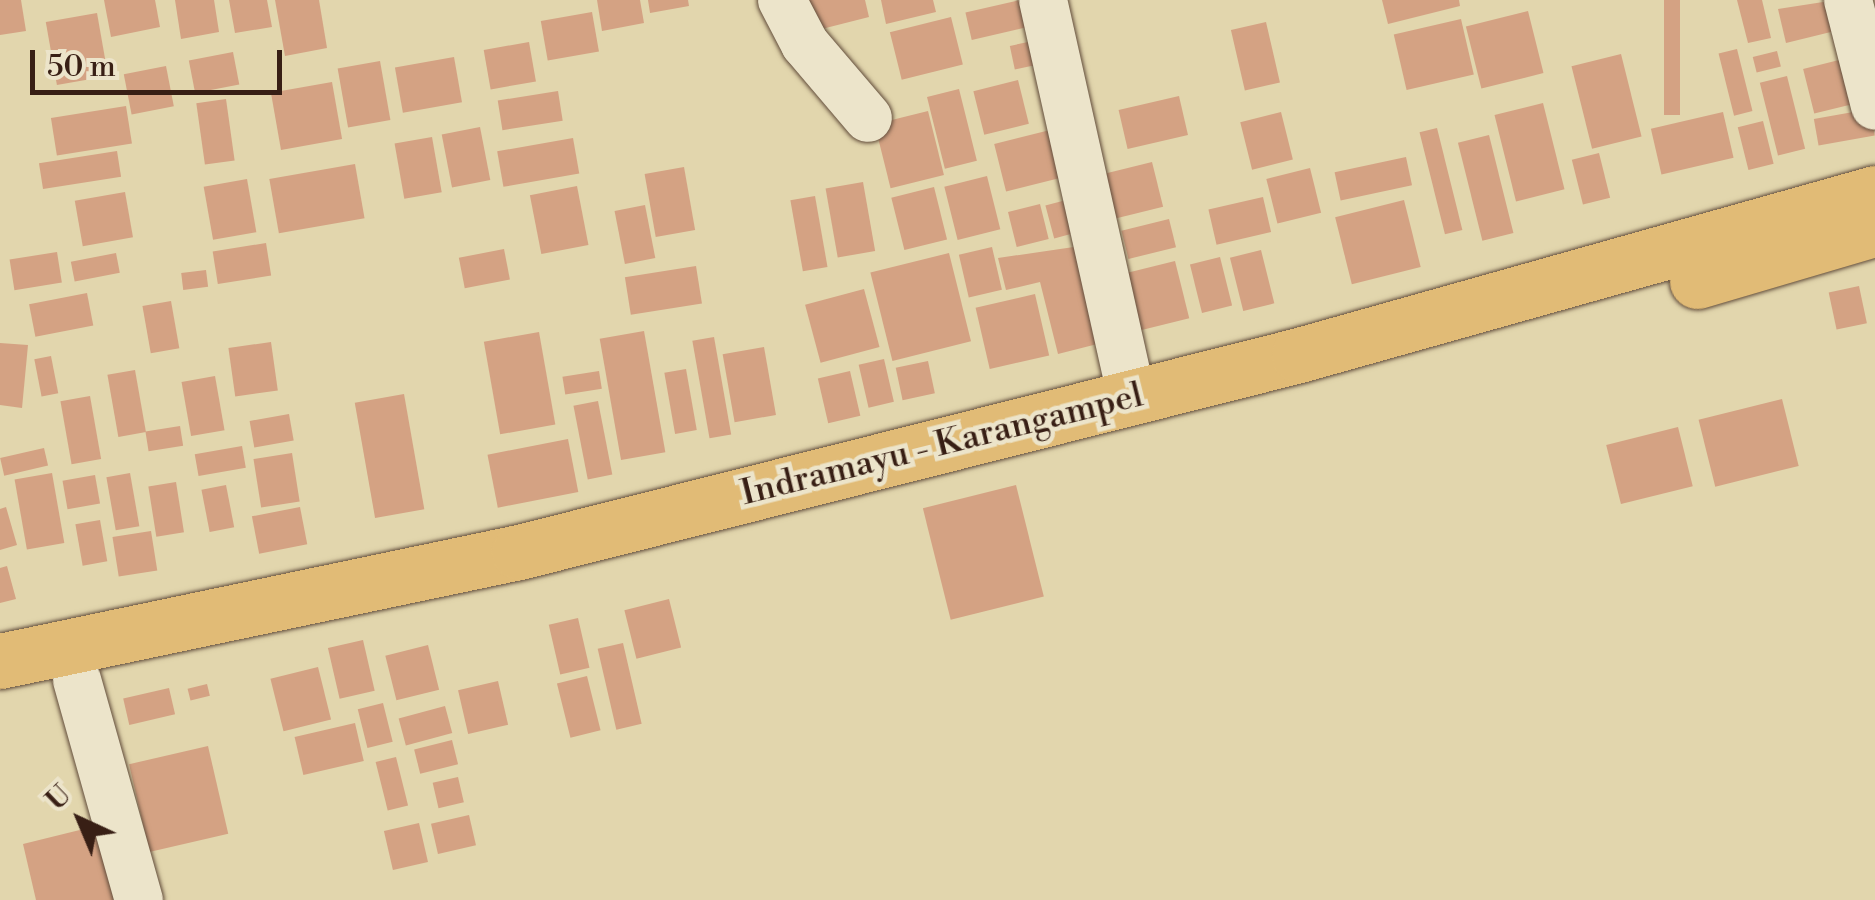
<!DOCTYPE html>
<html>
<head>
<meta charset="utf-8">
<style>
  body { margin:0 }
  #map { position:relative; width:1875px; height:900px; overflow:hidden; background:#e2d6ad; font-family:"Libre Bodoni",serif }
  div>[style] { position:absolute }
  .building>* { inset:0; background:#d4a283; transform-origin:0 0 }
  .roads { filter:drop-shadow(0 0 2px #624d3b) drop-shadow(0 0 2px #624d3b) }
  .minor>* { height:48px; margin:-24px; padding:0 24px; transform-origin:24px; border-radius:24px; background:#ece4ca }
  .major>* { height:55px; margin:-27.5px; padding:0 27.5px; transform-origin:27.5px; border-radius:27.5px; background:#e1bb76 }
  span { translate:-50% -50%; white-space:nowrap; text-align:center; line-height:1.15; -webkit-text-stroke:9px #ece4ca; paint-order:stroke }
  .street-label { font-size:35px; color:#381f15 }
  .north { position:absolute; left:30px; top:770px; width:100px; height:100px; -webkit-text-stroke:8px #ece4ca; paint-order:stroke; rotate:316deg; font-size:28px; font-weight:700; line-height:40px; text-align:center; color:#381f15 }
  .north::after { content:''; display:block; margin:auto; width:35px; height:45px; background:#381f15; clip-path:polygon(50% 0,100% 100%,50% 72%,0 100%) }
  .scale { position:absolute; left:30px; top:50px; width:252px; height:45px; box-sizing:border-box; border:5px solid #381f15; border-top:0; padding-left:12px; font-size:30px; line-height:35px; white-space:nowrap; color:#381f15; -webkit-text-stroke:8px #ece4ca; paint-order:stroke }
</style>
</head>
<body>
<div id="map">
  <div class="building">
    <i style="clip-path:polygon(0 0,21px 0,26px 31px,0 35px)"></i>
    <i style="clip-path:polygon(104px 0,155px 0,160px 27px,111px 37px)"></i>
    <i style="clip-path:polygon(175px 0,214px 0,219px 32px,181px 39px)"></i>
    <i style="clip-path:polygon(229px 0,267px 0,272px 27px,235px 33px)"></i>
    <i style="clip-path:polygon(275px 0,319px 0,327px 48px,285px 56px)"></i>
    <i style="clip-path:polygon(597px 0,640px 0,644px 23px,602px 31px)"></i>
    <i style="clip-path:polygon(648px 0,688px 0,689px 6px,650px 13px)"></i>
    <i style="clip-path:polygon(798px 0,865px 0,869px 17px,806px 33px)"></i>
    <i style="clip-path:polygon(881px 0,933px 0,936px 12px,886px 24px)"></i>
    <i style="left:1020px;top:0;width:28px;height:56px;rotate:77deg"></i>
    <i style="clip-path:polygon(1382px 0,1459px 0,1460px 6px,1388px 24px)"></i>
    <i style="left:1664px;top:0;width:16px;height:115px"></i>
    <i style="clip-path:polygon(1737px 0,1762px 0,1771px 38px,1748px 43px)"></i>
    <i style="clip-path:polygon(1836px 0,1843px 29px,1786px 43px,1778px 9px)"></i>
    <i style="left:1528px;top:11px;width:64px;height:64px;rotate:76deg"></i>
    <i style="left:592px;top:12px;width:40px;height:52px;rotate:80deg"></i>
    <i style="left:97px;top:13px;width:64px;height:52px;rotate:80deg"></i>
    <i style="left:951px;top:17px;width:49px;height:63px;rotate:76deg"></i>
    <i style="left:1461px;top:19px;width:57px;height:69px;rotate:77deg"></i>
    <i style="left:1266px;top:22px;width:62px;height:36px;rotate:77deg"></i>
    <i style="left:1047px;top:38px;width:24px;height:38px;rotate:78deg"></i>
    <i style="left:529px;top:42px;width:40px;height:46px;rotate:80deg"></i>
    <i style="left:1737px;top:49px;width:64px;height:19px;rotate:76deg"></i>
    <i style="left:1777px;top:51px;width:16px;height:25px;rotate:76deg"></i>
    <i style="left:233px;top:52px;width:33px;height:45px;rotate:79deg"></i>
    <i style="left:1621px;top:54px;width:85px;height:51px;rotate:76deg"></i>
    <i style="left:454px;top:57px;width:46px;height:60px;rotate:80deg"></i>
    <i style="left:1839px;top:60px;width:46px;height:37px;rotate:76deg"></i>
    <i style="left:380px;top:61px;width:60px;height:43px;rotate:80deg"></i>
    <i style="left:166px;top:66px;width:41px;height:43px;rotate:79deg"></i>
    <i style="left:1787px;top:76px;width:75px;height:28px;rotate:76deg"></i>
    <i style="left:1018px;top:80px;width:45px;height:46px;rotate:76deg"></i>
    <i style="left:332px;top:82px;width:58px;height:62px;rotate:80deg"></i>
    <i style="left:959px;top:89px;width:74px;height:33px;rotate:76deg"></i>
    <i style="left:558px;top:91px;width:30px;height:61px;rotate:81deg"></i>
    <i style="left:1179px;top:96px;width:40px;height:62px;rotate:77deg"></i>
    <i style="left:226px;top:99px;width:62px;height:30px;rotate:82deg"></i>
    <i style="left:1543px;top:103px;width:89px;height:50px;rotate:76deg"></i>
    <i style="left:126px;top:106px;width:38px;height:76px;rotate:81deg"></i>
    <i style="left:1870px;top:109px;width:27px;height:57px;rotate:80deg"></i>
    <i style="left:928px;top:111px;width:66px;height:55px;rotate:76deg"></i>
    <i style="left:1281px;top:112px;width:49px;height:42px;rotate:76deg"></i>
    <i style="left:1723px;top:112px;width:47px;height:74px;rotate:77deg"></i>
    <i style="left:1763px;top:121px;width:44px;height:26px;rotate:76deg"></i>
    <i style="left:1066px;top:126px;width:49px;height:74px;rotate:76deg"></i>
    <i style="left:480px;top:127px;width:54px;height:39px;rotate:79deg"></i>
    <i style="left:1437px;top:128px;width:105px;height:18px;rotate:76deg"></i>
    <i style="left:1489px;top:135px;width:101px;height:32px;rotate:76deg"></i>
    <i style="left:432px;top:137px;width:56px;height:38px;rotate:80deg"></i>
    <i style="left:573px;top:138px;width:36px;height:77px;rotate:80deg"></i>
    <i style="left:117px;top:151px;width:26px;height:79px;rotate:81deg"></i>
    <i style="left:1599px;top:153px;width:46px;height:28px;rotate:76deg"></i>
    <i style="left:1406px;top:157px;width:29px;height:73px;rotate:78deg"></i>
    <i style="left:1152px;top:162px;width:46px;height:49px;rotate:76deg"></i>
    <i style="left:355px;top:164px;width:55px;height:87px;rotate:80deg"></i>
    <i style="left:684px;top:167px;width:64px;height:40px;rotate:80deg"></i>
    <i style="left:1310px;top:168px;width:46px;height:45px;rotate:76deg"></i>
    <i style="left:987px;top:176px;width:55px;height:44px;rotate:76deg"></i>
    <i style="left:247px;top:179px;width:54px;height:44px;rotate:80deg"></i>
    <i style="left:863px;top:182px;width:70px;height:38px;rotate:80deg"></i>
    <i style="left:577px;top:186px;width:60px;height:48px;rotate:79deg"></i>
    <i style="left:934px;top:187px;width:54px;height:44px;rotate:76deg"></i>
    <i style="left:125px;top:192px;width:46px;height:51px;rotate:80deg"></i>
    <i style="left:1085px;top:195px;width:34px;height:41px;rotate:75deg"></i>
    <i style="left:815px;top:196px;width:72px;height:25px;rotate:80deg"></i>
    <i style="left:1263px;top:197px;width:36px;height:56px;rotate:77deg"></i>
    <i style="left:1404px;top:200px;width:69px;height:71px;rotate:76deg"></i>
    <i style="left:1040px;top:204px;width:36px;height:33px;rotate:76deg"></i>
    <i style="left:645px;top:205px;width:54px;height:31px;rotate:79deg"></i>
    <i style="left:1169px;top:219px;width:29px;height:49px;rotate:76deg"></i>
    <i style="left:266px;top:243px;width:33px;height:54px;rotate:81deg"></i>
    <i style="clip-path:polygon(1094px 244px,1117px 339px,1058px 354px,1040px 282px,1006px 290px,998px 258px)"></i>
    <i style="left:992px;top:247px;width:44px;height:34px;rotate:77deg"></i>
    <i style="left:504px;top:249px;width:31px;height:46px;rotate:79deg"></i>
    <i style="left:1261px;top:250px;width:55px;height:32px;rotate:76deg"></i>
    <i style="left:57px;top:252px;width:31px;height:48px;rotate:81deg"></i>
    <i style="left:116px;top:253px;width:20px;height:46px;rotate:79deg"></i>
    <i style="left:949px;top:253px;width:91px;height:81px;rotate:76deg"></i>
    <i style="left:1220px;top:257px;width:50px;height:31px;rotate:76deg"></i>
    <i style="left:1175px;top:261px;width:59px;height:50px;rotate:76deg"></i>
    <i style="left:696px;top:266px;width:38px;height:72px;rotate:81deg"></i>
    <i style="left:206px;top:270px;width:17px;height:25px;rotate:83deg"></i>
    <i style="left:1859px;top:286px;width:38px;height:31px;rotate:78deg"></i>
    <i style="left:864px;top:289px;width:60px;height:61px;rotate:75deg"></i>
    <i style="left:87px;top:293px;width:33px;height:59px;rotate:79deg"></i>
    <i style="left:1035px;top:294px;width:63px;height:61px;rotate:77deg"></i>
    <i style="left:171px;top:301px;width:48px;height:29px;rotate:80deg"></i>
    <i style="left:644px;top:331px;width:123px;height:45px;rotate:80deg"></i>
    <i style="left:539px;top:332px;width:94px;height:56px;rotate:80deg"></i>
    <i style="left:714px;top:337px;width:99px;height:22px;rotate:80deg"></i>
    <i style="left:271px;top:342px;width:49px;height:43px;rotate:82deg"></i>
    <i style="clip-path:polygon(0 343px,28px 345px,22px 408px,0 405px)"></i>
    <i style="left:764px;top:347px;width:69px;height:42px;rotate:80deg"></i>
    <i style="left:51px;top:356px;width:38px;height:17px;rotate:79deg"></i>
    <i style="left:884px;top:359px;width:44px;height:26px;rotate:77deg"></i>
    <i style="left:928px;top:361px;width:33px;height:33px;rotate:78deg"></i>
    <i style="left:686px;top:369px;width:62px;height:22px;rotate:80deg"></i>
    <i style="left:135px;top:370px;width:63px;height:28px;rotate:80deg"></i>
    <i style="left:599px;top:371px;width:18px;height:37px;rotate:81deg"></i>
    <i style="left:850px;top:371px;width:46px;height:33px;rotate:77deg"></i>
    <i style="left:215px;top:376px;width:55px;height:34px;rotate:80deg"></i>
    <i style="left:404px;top:394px;width:117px;height:50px;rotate:80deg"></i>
    <i style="left:90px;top:396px;width:64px;height:30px;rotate:80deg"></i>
    <i style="left:1782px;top:399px;width:69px;height:86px;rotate:76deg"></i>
    <i style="left:598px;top:401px;width:75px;height:25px;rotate:79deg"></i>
    <i style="left:289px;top:414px;width:27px;height:40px;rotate:80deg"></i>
    <i style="left:180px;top:426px;width:20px;height:35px;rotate:81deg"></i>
    <i style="left:1678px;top:427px;width:61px;height:74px;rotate:76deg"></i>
    <i style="left:568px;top:439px;width:54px;height:82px;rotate:79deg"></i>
    <i style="left:242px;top:446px;width:22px;height:48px;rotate:80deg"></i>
    <i style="left:44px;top:448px;width:18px;height:45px;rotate:77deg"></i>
    <i style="left:292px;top:453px;width:49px;height:39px;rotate:81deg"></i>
    <i style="left:52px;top:473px;width:71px;height:38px;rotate:80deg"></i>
    <i style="left:130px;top:473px;width:54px;height:24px;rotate:80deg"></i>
    <i style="left:95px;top:475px;width:29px;height:33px;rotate:80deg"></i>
    <i style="left:176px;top:482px;width:51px;height:28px;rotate:81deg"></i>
    <i style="left:226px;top:485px;width:43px;height:25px;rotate:79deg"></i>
    <i style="left:1016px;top:485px;width:115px;height:96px;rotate:76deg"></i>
    <i style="clip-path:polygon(6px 507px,17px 545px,0 550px,0 509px)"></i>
    <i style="left:300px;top:507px;width:38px;height:49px;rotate:79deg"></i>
    <i style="left:100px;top:520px;width:42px;height:25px;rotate:80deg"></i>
    <i style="left:151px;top:531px;width:40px;height:39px;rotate:81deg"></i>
    <i style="clip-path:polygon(7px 566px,16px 599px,0 603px,0 568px)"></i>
    <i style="left:669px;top:599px;width:50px;height:46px;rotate:76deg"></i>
    <i style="left:578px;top:618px;width:51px;height:30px;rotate:77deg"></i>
    <i style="left:363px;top:640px;width:52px;height:36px;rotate:77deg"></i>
    <i style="left:623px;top:643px;width:83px;height:26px;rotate:77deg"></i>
    <i style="left:428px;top:645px;width:46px;height:44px;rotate:76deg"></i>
    <i style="left:318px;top:667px;width:54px;height:49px;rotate:76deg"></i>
    <i style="left:587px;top:676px;width:56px;height:31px;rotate:76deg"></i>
    <i style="left:498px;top:681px;width:45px;height:41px;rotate:77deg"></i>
    <i style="left:207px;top:684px;width:12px;height:20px;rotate:76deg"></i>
    <i style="left:169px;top:688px;width:27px;height:47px;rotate:77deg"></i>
    <i style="left:383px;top:703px;width:40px;height:26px;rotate:76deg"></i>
    <i style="left:445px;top:706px;width:28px;height:48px;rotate:75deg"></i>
    <i style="left:355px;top:723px;width:39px;height:62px;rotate:77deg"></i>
    <i style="left:452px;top:740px;width:25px;height:39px;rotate:76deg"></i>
    <i style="left:208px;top:746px;width:90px;height:81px;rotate:77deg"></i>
    <i style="left:396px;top:757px;width:50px;height:21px;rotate:76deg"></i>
    <i style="left:458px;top:777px;width:26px;height:26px;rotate:77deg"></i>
    <i style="left:469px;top:815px;width:31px;height:39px;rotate:77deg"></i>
    <i style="left:419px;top:823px;width:40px;height:36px;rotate:77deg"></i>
    <i style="clip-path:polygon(100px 825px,118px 900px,36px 900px,23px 844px)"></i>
  </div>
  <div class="roads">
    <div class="minor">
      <i style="left:782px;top:0;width:50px;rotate:62.4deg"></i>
      <i style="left:805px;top:44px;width:97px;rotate:49.6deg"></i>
      <i style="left:1043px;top:0;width:408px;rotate:77.4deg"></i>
      <i style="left:1848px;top:0;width:109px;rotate:75.7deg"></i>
      <i style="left:77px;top:680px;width:229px;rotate:74.3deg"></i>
    </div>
    <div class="major">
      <i style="left:1697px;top:281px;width:184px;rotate:-16.4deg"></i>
      <i style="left:0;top:661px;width:530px;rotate:-11.86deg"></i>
      <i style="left:519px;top:552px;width:804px;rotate:-14.17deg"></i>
      <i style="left:1299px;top:355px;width:598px;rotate:-15.71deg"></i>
    </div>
  </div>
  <div class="street-label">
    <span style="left:942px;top:445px;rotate:-14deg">Indramayu - Karangampel</span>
  </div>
  <div class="north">U</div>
  <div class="scale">50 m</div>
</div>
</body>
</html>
